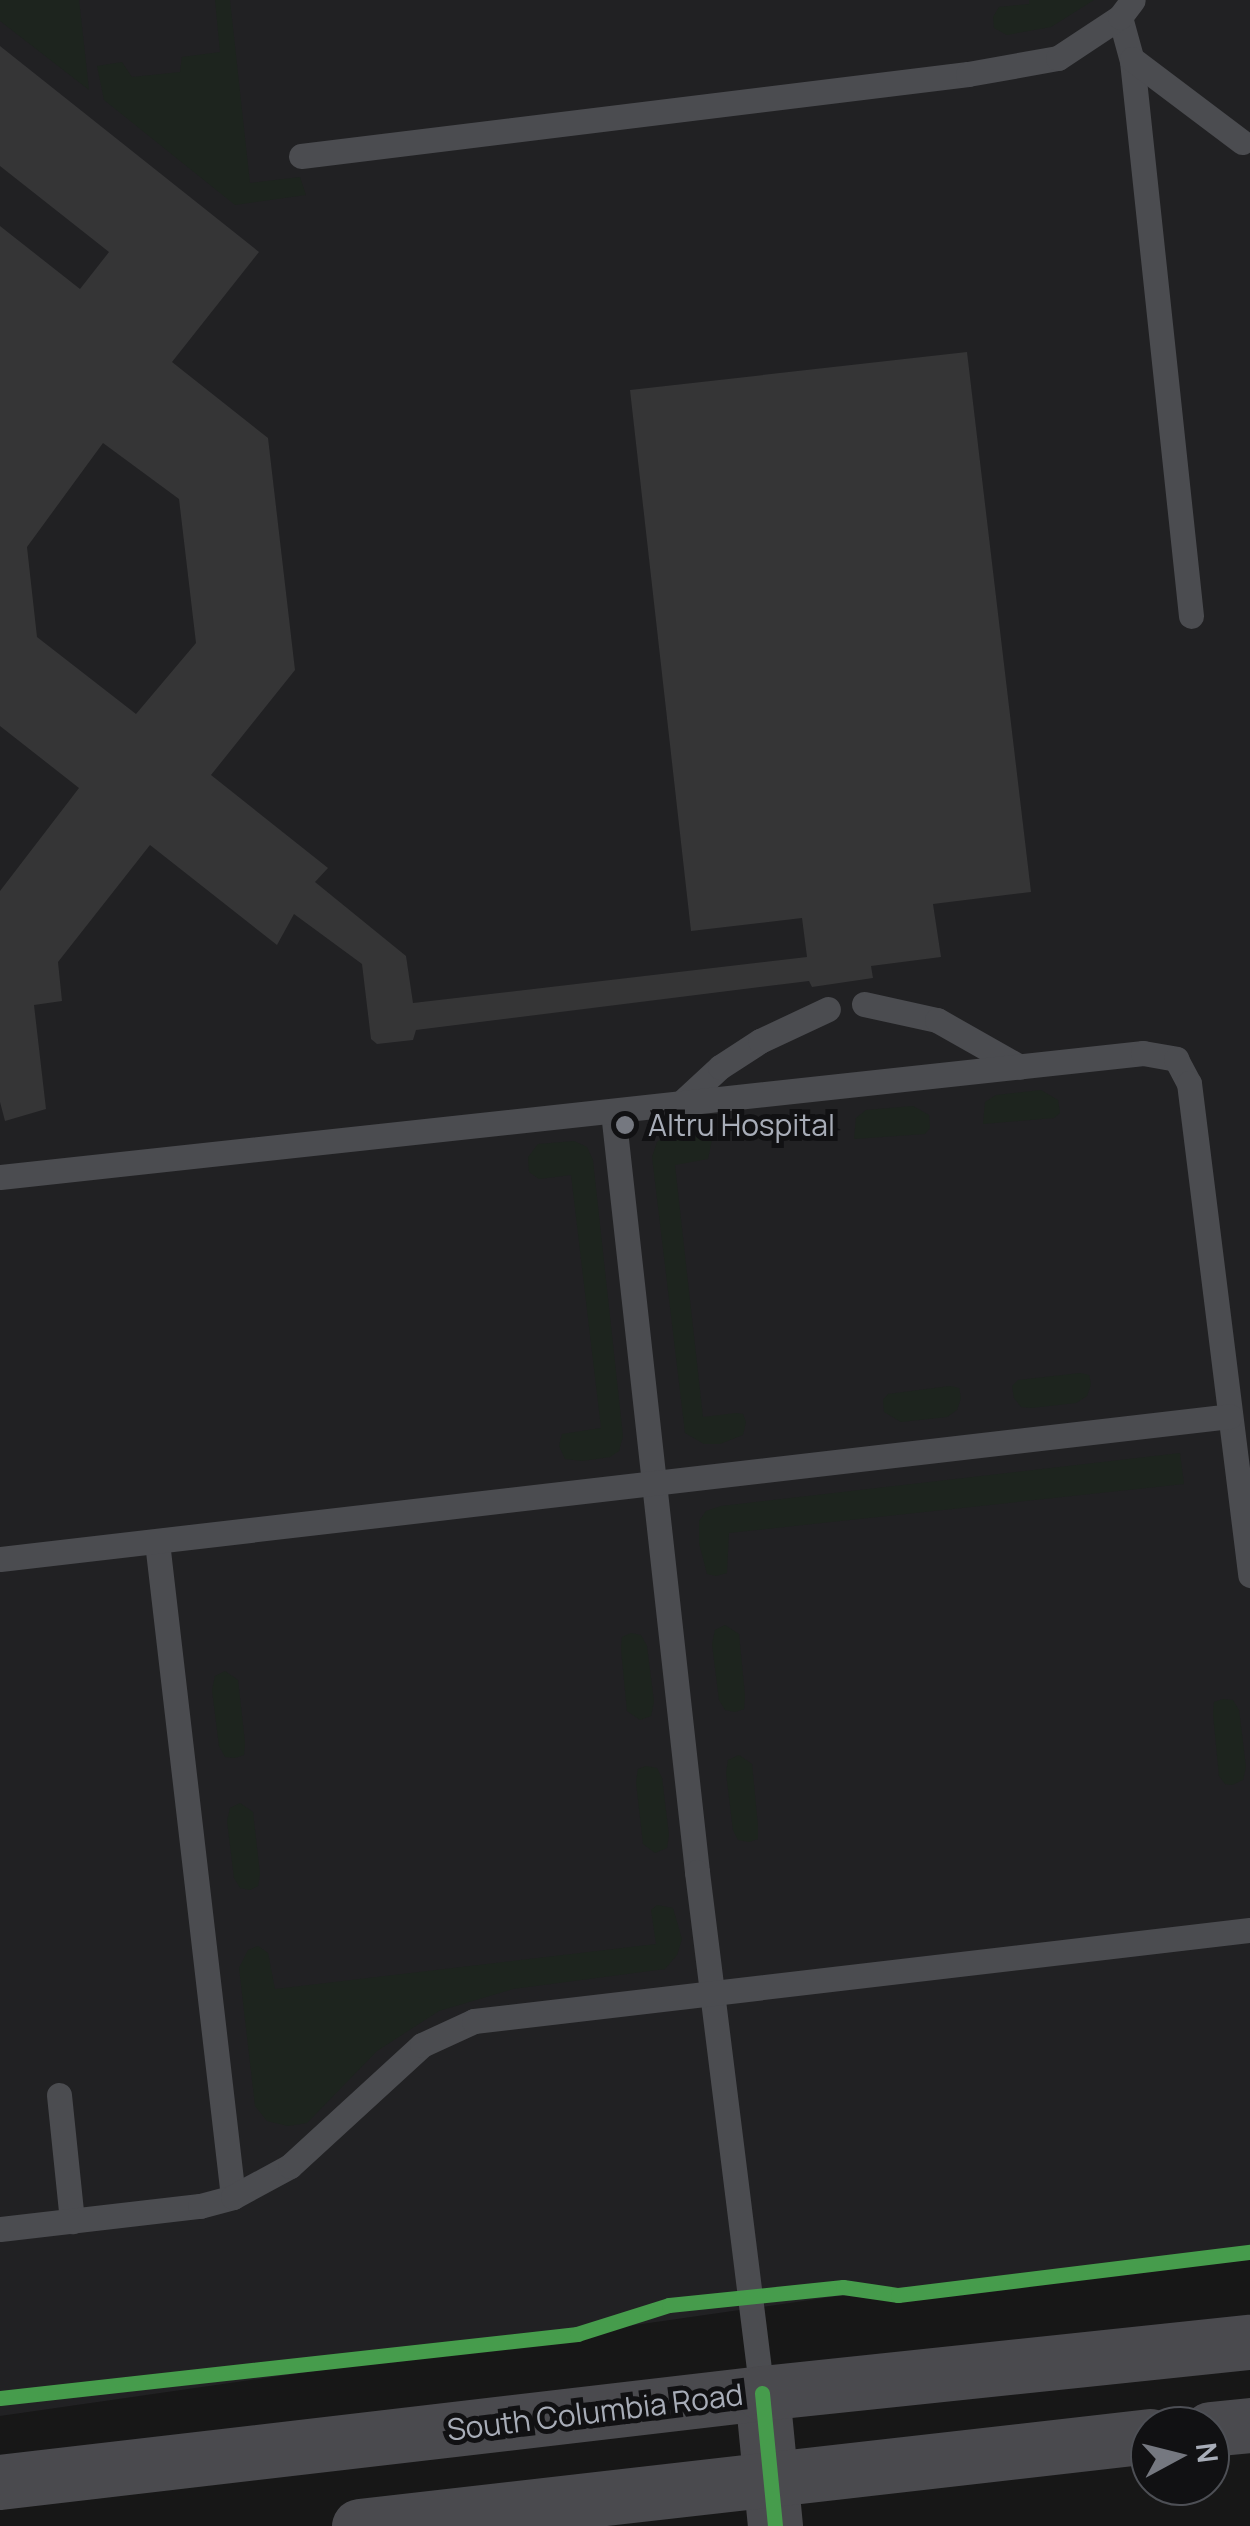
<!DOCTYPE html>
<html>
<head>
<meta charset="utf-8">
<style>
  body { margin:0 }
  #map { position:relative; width:1250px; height:2526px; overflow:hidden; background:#171717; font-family:Manrope,sans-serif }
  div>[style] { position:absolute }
  .built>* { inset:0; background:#212123 }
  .green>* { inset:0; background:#1d241e }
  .building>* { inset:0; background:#353536 }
  .lane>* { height:25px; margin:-12.5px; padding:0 12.5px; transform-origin:12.5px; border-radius:12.5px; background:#4b4c50 }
  .secondary>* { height:55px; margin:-27.5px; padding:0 27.5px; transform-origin:27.5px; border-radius:27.5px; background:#4a4a4e }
  .cycleway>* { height:15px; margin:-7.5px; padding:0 7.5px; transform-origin:7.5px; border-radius:7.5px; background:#469c4c }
  .dots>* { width:28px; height:28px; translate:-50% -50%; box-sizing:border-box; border:5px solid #111113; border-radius:50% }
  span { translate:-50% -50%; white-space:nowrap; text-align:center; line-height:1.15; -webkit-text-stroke:10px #111113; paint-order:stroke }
  .poi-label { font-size:30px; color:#a8adb8 }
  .left { translate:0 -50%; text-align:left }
  .street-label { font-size:30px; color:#a8adb8 }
  .north { position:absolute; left:1130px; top:2406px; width:100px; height:100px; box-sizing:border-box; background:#111113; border:2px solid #4d4f55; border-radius:50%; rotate:83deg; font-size:28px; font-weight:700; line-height:40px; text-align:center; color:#a8adb8 }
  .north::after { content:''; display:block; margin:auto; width:35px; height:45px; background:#757880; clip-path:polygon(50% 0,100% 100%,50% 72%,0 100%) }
</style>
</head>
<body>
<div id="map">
  <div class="built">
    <i style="clip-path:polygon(0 0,1250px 0,1250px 2249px,831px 2297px,0 2416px)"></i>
  </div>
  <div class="green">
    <i style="clip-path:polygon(0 0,79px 0,89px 90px,0 21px)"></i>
    <i style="clip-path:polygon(215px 0,230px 0,250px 183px,300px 177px,306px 195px,235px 205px,104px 100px,97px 66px,122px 62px,132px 77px,180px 72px,182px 57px,220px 52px)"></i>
    <i style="clip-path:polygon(1029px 0,1094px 0,1051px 27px,1007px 35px,994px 28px,993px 17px,999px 7px,1029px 4px)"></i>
    <i style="clip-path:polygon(1041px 1090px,1058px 1100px,1060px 1113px,1054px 1118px,983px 1124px,985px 1102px,996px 1095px)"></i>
    <i style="clip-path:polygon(913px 1106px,929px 1115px,930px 1128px,925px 1134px,854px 1139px,856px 1118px,866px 1110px)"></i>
    <i style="clip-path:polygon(705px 1132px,712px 1140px,708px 1159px,675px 1165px,703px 1417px,736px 1413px,743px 1414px,746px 1422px,743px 1435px,720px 1444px,704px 1444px,685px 1433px,652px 1157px,657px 1142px,666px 1135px)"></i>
    <i style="clip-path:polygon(574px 1141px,587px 1147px,593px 1160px,623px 1436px,619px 1451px,610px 1457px,582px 1461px,565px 1459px,559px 1446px,562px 1434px,601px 1428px,571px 1175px,539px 1179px,529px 1172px,528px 1157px,538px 1144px)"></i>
    <i style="clip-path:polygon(1080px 1373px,1089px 1375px,1091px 1384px,1087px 1396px,1076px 1403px,1031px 1408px,1021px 1407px,1014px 1398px,1012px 1386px,1018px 1380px)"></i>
    <i style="clip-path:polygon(950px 1386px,959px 1388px,961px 1398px,957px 1410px,947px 1417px,901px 1422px,884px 1412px,883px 1400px,888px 1394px)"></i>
    <i style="clip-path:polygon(1180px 1453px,1184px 1484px,729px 1533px,727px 1573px,716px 1576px,707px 1574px,699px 1543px,699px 1521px,706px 1511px,721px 1506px)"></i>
    <i style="clip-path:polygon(725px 1625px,739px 1634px,745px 1696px,744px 1709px,735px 1712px,725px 1710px,719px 1700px,712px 1644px,715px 1630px)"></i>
    <i style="clip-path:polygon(631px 1633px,641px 1635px,647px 1646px,654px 1702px,651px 1716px,640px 1720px,627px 1711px,621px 1649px,622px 1637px)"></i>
    <i style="clip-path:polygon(225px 1671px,238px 1680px,245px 1743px,244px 1755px,235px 1758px,225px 1757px,219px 1746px,212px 1690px,215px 1676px)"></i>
    <i style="clip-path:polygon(1223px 1699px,1233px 1700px,1239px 1710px,1246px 1767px,1243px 1780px,1232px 1785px,1225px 1784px,1219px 1776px,1213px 1714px,1214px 1702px)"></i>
    <i style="clip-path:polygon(739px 1755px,752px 1764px,758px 1826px,758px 1839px,749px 1842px,738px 1840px,733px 1830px,726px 1773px,728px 1760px)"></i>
    <i style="clip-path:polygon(646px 1766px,657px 1768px,662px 1778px,669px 1835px,667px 1848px,655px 1853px,643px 1844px,636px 1782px,638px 1769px)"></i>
    <i style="clip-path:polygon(240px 1803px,253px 1812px,260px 1874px,258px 1886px,250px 1890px,240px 1888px,234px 1878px,227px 1821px,230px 1808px)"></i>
    <i style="clip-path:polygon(657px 1905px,673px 1908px,682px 1939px,677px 1955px,665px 1969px,513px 1989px,439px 2011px,377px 2051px,307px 2123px,288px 2126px,267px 2121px,255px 2106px,239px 1968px,248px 1950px,258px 1946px,268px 1953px,275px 1989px,656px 1944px,651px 1910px)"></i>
  </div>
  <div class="building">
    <i style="clip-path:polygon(evenodd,0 46px,259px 252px,172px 362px,268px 438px,295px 670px,211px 775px,328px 868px,315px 882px,406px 956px,413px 1003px,807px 957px,802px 918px,691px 931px,630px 390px,967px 352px,1031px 892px,933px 904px,941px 957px,871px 966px,873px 978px,812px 987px,809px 981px,416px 1030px,413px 1040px,377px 1044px,371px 1039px,362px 964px,294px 914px,277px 945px,150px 845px,58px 962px,62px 1001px,34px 1005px,46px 1109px,5px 1121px,0 1102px,0 891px,79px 788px,0 726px,0 226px,80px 289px,109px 252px,0 166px,0 46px,103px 443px,179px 499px,196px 643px,136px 714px,37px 637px,27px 547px,103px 443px)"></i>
  </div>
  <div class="lane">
    <i style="left:1120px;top:17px;width:46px;rotate:74.7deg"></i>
    <i style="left:1132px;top:61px;width:558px;rotate:83.93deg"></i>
    <i style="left:1132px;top:59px;width:138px;rotate:37deg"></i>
    <i style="left:301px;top:156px;width:672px;rotate:-7.01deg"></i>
    <i style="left:968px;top:74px;width:91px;rotate:-10.1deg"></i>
    <i style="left:1058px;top:58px;width:74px;rotate:-33.5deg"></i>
    <i style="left:1120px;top:17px;width:21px;rotate:-53deg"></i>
    <i style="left:864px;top:1004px;width:75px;rotate:12.4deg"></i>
    <i style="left:937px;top:1020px;width:95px;rotate:29.5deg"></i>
    <i style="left:679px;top:1105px;width:56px;rotate:-42.8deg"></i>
    <i style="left:720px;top:1067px;width:48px;rotate:-33deg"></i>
    <i style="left:760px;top:1041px;width:75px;rotate:-25.2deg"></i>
    <i style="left:613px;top:1112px;width:765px;rotate:83.69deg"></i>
    <i style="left:697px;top:1872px;width:525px;rotate:82.89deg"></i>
    <i style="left:0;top:1177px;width:1150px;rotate:-6.19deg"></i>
    <i style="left:1143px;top:1053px;width:34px;rotate:10deg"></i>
    <i style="left:1176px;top:1059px;width:27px;rotate:62deg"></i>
    <i style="left:1189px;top:1083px;width:496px;rotate:82.9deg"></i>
    <i style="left:157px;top:1542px;width:659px;rotate:83.38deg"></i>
    <i style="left:0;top:1559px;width:1238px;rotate:-6.63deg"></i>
    <i style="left:59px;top:2095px;width:127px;rotate:84.1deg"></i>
    <i style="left:0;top:2229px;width:201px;rotate:-6.6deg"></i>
    <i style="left:200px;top:2206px;width:34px;rotate:-15deg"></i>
    <i style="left:233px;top:2197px;width:65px;rotate:-28.5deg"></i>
    <i style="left:290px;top:2166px;width:179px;rotate:-42.5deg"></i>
    <i style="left:422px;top:2045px;width:57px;rotate:-24.8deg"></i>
    <i style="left:474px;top:2021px;width:781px;rotate:-6.69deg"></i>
  </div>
  <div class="secondary">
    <i style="left:762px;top:2393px;width:134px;rotate:84.4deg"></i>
    <i style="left:1210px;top:2429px;width:40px;rotate:-5.7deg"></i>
    <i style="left:0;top:2482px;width:767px;rotate:-6.66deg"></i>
    <i style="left:762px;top:2393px;width:491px;rotate:-6deg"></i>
    <i style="left:359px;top:2526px;width:796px;rotate:-6.49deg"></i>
  </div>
  <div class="cycleway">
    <i style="left:762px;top:2393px;width:134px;rotate:84.4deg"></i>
    <i style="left:0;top:2398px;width:581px;rotate:-6.33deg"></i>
    <i style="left:577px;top:2334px;width:96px;rotate:-17.5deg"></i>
    <i style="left:669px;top:2305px;width:175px;rotate:-5.9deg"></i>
    <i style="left:843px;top:2287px;width:56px;rotate:8.3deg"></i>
    <i style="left:898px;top:2295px;width:355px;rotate:-7deg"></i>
  </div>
  <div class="dots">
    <i style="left:625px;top:1125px;background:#757880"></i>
  </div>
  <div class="poi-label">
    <span class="left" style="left:648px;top:1125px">Altru Hospital</span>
  </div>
  <div class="street-label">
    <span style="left:595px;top:2412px;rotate:-7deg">South Columbia Road</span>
  </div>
  <div class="north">N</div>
</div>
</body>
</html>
